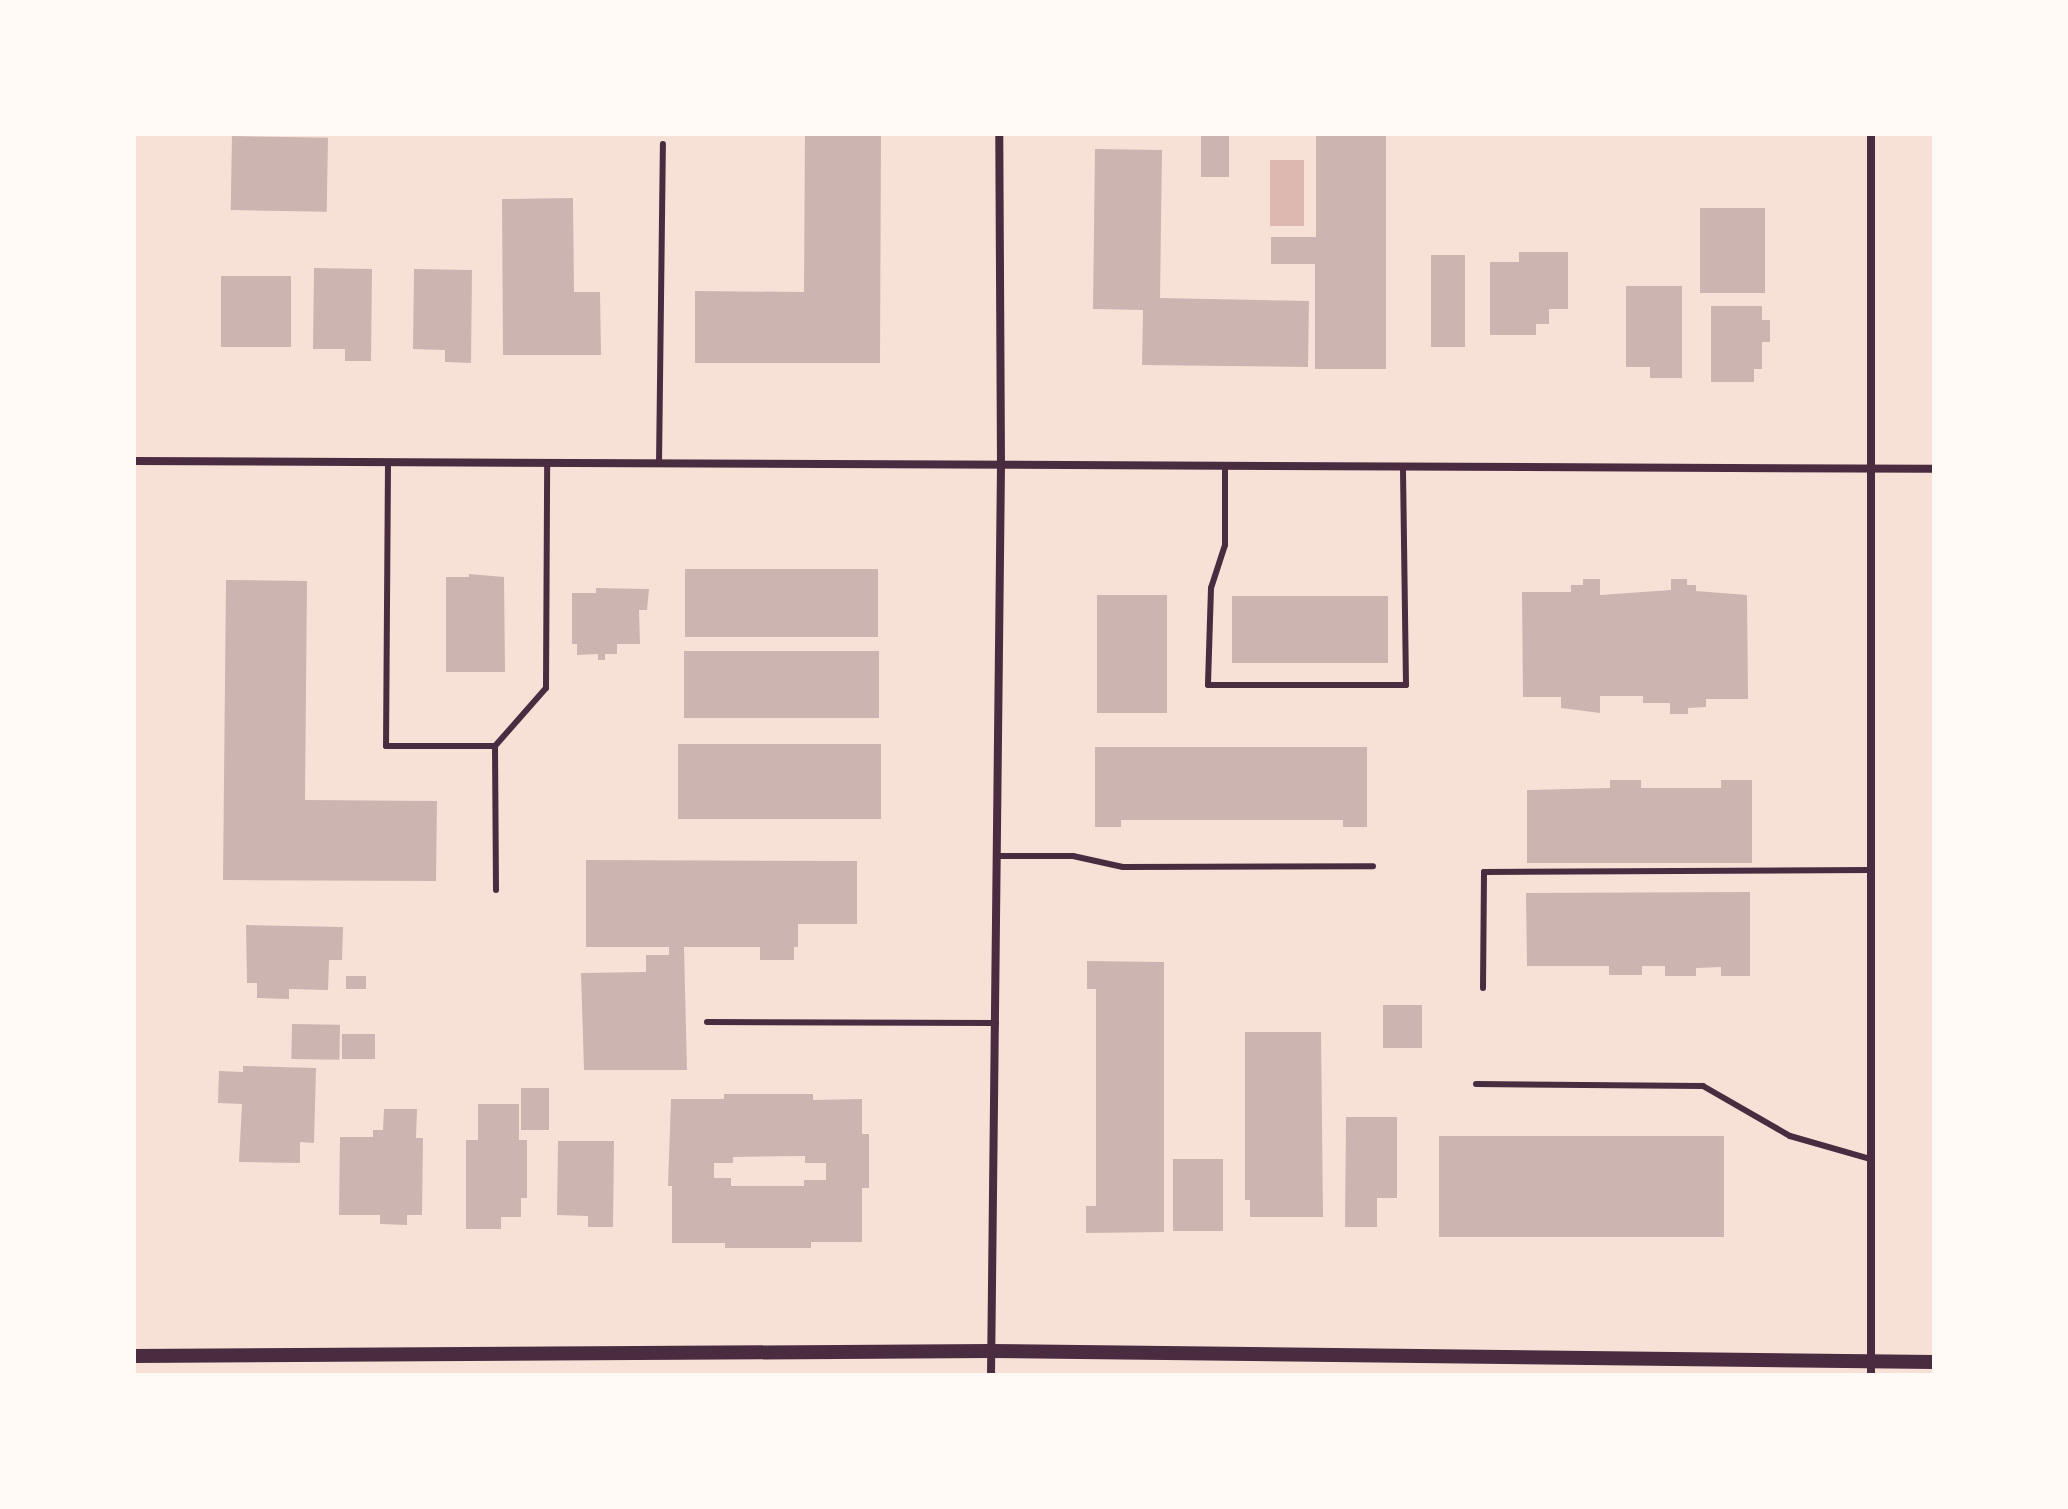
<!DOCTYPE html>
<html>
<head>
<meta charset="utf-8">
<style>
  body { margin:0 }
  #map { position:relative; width:2068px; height:1509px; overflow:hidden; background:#f7e1d7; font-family:"Titillium Web",sans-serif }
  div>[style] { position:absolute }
  .water>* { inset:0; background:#dcb8b0; transform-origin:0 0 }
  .building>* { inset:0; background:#ccb4b1; transform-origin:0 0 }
  .service>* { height:6px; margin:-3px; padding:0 3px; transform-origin:3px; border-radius:3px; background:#4a2c40 }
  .minor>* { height:8px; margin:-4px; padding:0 4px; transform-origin:4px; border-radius:4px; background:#4a2c40 }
  .tertiary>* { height:14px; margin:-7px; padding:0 7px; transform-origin:7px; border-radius:7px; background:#4a2c40 }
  span { translate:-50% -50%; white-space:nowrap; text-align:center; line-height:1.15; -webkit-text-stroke:8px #fffaf5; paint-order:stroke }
  .frame { position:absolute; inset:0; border:136px solid #fffaf5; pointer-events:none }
</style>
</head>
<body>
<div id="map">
  <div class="water">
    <i style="left:1270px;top:160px;width:34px;height:66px"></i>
  </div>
  <div class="building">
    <i style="clip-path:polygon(805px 134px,881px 134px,880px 363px,695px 363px,695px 291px,804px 292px)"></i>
    <i style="left:1201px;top:134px;width:28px;height:43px"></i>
    <i style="clip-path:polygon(1316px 134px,1386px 134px,1386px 369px,1315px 369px,1315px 264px,1271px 264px,1271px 237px,1316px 237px)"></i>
    <i style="left:232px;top:136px;width:96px;height:74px;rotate:1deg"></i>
    <i style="clip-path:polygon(1095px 149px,1162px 150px,1160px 298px,1309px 301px,1308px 367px,1142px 365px,1143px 310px,1093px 309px)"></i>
    <i style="clip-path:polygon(573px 198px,574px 292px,600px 292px,601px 355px,503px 355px,502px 199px)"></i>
    <i style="left:1700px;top:208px;width:65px;height:85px"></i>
    <i style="clip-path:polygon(1519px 252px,1568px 252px,1568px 309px,1549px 309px,1549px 324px,1536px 324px,1536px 335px,1490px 335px,1490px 262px,1519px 262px)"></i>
    <i style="left:1431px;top:255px;width:34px;height:92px"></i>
    <i style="clip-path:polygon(314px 268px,372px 269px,371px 361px,345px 361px,345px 349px,313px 349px)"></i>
    <i style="clip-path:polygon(414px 269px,472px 270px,471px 363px,445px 362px,445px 350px,413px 349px)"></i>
    <i style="left:221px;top:276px;width:70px;height:71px"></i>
    <i style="clip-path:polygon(1626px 286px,1682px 286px,1682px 378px,1650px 378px,1650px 367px,1626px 367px)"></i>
    <i style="clip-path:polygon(1711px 306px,1762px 306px,1762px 320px,1770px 320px,1770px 342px,1762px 342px,1762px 369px,1754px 369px,1754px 382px,1711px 382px)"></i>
    <i style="left:878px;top:569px;width:68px;height:193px;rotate:90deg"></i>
    <i style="clip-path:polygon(469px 574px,504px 577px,505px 672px,446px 672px,446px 577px,469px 577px)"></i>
    <i style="clip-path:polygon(1583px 579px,1600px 579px,1600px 595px,1671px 590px,1671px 579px,1687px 579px,1687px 585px,1696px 585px,1696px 591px,1747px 595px,1748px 699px,1706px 699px,1706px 707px,1688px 708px,1688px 714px,1670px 714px,1670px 703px,1643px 703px,1643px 696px,1600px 696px,1600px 713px,1561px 708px,1561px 697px,1523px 697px,1522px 592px,1571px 592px,1571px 585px,1583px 585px)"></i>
    <i style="clip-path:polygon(226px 580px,307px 581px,305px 800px,437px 801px,436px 881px,223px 880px)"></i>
    <i style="clip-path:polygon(596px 588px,649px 589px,647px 610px,639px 610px,640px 644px,617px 644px,617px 654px,605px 654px,605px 660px,598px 660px,598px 654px,577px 655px,577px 644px,572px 644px,572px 593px,596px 593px)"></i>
    <i style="left:1097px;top:595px;width:70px;height:118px"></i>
    <i style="left:1232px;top:596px;width:156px;height:67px"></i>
    <i style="left:684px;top:651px;width:195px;height:67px"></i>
    <i style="left:678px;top:744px;width:203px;height:75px"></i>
    <i style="clip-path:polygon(1095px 747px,1367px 747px,1367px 827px,1343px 827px,1343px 820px,1121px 820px,1121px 827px,1095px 827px)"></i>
    <i style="clip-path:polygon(1610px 780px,1641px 780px,1641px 788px,1721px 788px,1721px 780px,1752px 780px,1752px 863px,1527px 863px,1527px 790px,1610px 788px)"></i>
    <i style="clip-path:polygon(586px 860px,857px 861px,857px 924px,798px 924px,798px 947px,794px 947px,794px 960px,760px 960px,760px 947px,684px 947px,687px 1070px,584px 1070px,581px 973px,646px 972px,646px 955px,669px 955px,669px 947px,586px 947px)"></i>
    <i style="clip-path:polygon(1750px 892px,1750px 976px,1721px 976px,1721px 967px,1696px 968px,1696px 976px,1665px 976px,1665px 966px,1642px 966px,1642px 975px,1609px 975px,1609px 966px,1527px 966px,1526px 893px)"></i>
    <i style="clip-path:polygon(246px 925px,343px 927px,342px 960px,329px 960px,328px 990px,289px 989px,289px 999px,257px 998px,257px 983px,247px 983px)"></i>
    <i style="clip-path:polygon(1087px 961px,1164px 962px,1164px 1232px,1086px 1233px,1086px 1206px,1096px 1206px,1096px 989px,1087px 989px)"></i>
    <i style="left:346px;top:976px;width:20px;height:13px"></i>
    <i style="left:1383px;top:1005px;width:39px;height:43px"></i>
    <i style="left:292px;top:1024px;width:48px;height:35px;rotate:1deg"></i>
    <i style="clip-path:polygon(1245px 1032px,1321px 1032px,1323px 1217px,1250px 1217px,1250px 1200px,1245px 1200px)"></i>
    <i style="left:342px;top:1034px;width:33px;height:25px"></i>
    <i style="clip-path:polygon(243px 1066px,316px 1068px,314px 1143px,300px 1142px,300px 1163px,239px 1162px,242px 1104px,218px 1103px,219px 1071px,243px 1072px)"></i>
    <i style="left:521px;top:1088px;width:28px;height:42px"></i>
    <i style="clip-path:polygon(evenodd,724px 1094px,813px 1094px,813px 1100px,862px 1099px,862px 1134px,869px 1134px,869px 1188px,862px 1188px,862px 1242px,811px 1242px,811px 1248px,725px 1248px,725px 1243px,672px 1243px,672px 1186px,668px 1186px,671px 1099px,724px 1099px,724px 1094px,805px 1156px,805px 1163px,826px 1163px,826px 1180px,804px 1180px,804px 1186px,731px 1186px,731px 1178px,714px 1178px,714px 1163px,733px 1163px,733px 1157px,805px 1156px)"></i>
    <i style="clip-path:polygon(478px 1104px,519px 1104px,519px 1140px,527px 1140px,527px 1198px,521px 1198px,521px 1217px,501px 1217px,501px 1229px,466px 1229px,466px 1140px,478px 1140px)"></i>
    <i style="clip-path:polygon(384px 1109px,417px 1109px,416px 1138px,423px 1138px,422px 1215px,407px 1215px,407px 1225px,380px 1224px,380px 1215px,339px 1215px,340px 1137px,373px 1137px,373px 1130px,383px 1130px)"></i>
    <i style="clip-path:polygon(1346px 1117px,1397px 1117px,1397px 1198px,1377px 1198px,1377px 1227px,1345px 1227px)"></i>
    <i style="left:1439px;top:1136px;width:285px;height:101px"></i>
    <i style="clip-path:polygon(558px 1141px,614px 1141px,613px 1227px,588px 1227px,588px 1216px,557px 1215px)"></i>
    <i style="left:1173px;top:1159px;width:50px;height:72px"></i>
  </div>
  <div class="service">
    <i style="left:388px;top:463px;width:283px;rotate:90.4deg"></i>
    <i style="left:386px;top:746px;width:109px"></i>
    <i style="left:495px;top:746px;width:77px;rotate:-48.7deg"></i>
    <i style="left:546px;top:688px;width:225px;rotate:-89.7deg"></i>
    <i style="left:659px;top:464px;width:320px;rotate:-89.3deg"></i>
    <i style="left:1225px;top:466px;width:79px;rotate:90deg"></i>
    <i style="left:1225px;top:545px;width:45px;rotate:108deg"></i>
    <i style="left:1211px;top:588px;width:97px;rotate:91.8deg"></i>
    <i style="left:1208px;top:685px;width:198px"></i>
    <i style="left:1406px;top:685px;width:218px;rotate:-90.8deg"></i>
    <i style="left:495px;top:746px;width:144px;rotate:89.6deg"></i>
    <i style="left:998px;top:856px;width:75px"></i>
    <i style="left:1073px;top:856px;width:51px;rotate:12.4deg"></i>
    <i style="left:1123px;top:867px;width:250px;rotate:-0.2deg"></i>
    <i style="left:1483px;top:988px;width:116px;rotate:-89.5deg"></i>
    <i style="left:1484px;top:872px;width:387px;rotate:-0.3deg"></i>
    <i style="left:707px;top:1022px;width:289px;rotate:0.2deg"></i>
    <i style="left:1476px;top:1084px;width:227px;rotate:0.5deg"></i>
    <i style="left:1703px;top:1086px;width:100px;rotate:29.9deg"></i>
    <i style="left:1790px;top:1136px;width:84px;rotate:15.9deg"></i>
  </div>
  <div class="minor">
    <i style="left:134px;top:461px;width:1800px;rotate:0.25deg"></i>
    <i style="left:991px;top:1375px;width:910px;rotate:-89.37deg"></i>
    <i style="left:1001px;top:465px;width:331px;rotate:-90.3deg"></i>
    <i style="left:1871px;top:1375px;width:1241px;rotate:-90deg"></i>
  </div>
  <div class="tertiary">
    <i style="left:134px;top:1356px;width:857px;rotate:-0.33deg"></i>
    <i style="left:991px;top:1351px;width:943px;rotate:0.67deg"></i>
  </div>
  <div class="frame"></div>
</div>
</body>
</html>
